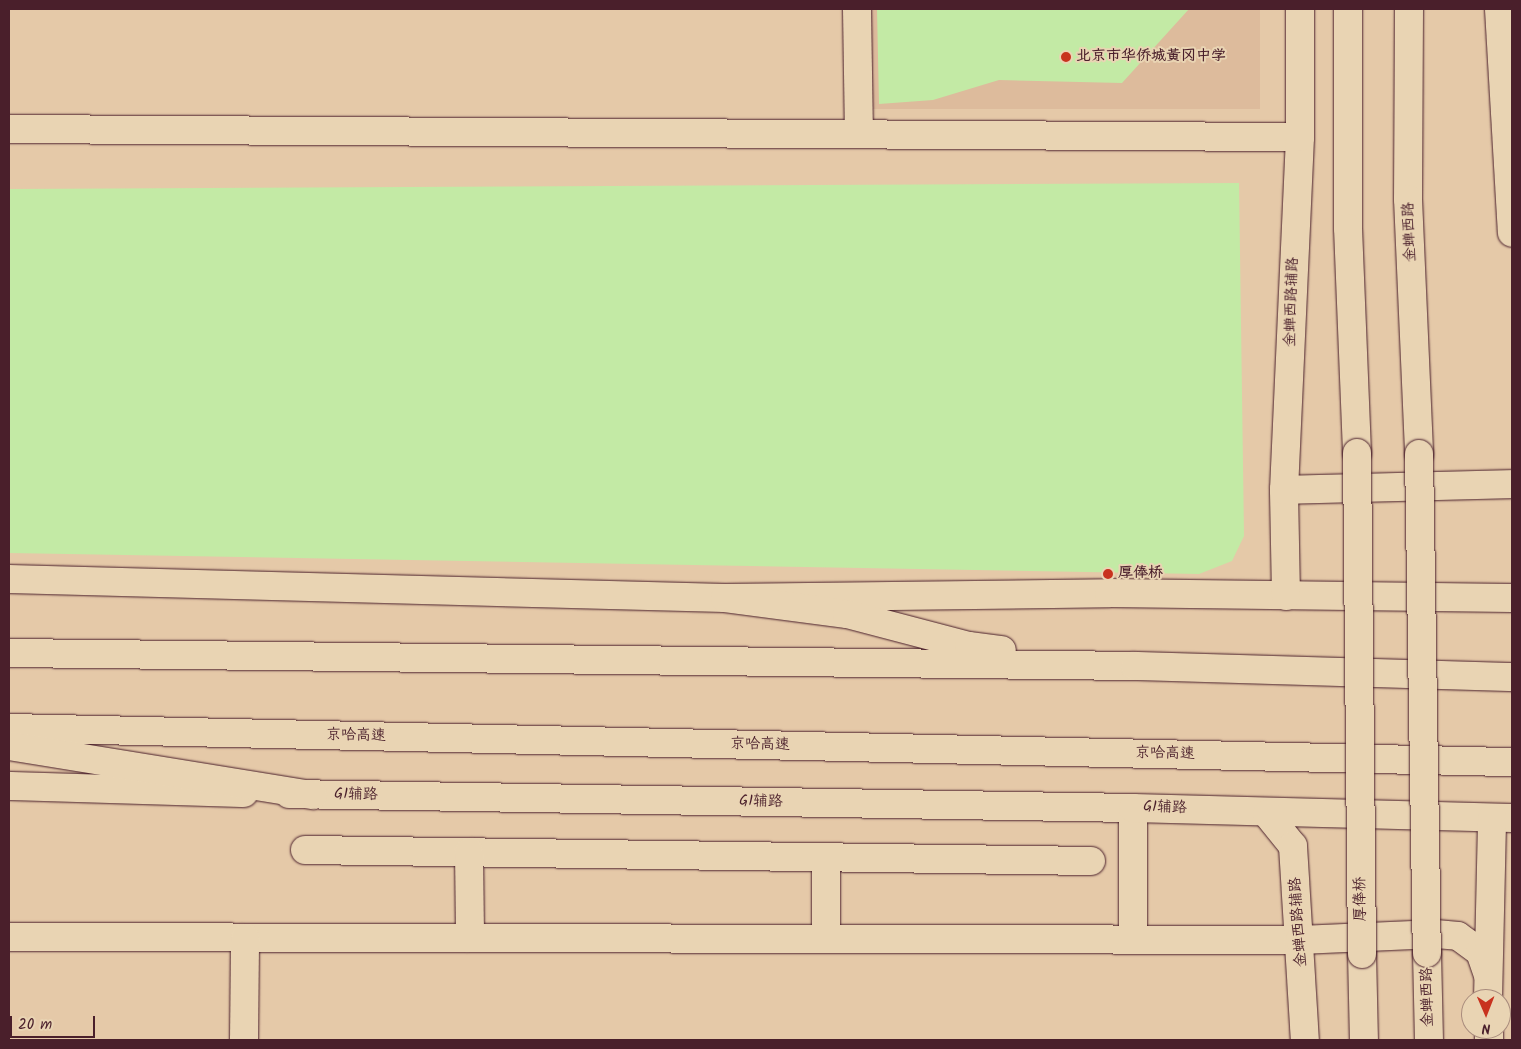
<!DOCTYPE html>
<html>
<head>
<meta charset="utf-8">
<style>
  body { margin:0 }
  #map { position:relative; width:1521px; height:1049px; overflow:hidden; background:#e5c9a8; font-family:Kalam,"LXGW WenKai TC",sans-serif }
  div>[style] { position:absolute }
  .built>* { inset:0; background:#ddbb9c; transform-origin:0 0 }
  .green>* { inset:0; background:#c3eaa5 }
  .roads { filter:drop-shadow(0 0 1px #4a1f2b) drop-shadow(0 0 1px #4a1f2b) }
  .minor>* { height:28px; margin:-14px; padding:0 14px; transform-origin:14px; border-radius:14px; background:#e9d4b3 }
  .tertiary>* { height:28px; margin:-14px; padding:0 14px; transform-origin:14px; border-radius:14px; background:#e9d4b3 }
  .secondary>* { height:28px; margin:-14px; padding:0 14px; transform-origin:14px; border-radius:14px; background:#e9d4b3 }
  .motorway>* { height:28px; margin:-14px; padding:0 14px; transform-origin:14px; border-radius:14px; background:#e9d4b3 }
  .bridges { filter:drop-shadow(0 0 1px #4a1f2b) drop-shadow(0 0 1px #4a1f2b) }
  .secondary-bridge>* { height:28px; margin:-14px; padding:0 14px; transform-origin:14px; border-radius:14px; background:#e9d4b3 }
  .dots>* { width:14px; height:14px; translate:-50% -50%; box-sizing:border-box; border:2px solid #e9d4b3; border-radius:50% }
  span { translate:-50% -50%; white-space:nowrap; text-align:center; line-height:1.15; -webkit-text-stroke:4px #e9d4b3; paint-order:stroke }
  .poi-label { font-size:15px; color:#4a1f2b; font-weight:700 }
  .left { translate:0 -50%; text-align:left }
  .street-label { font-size:15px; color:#4a1f2b }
  .frame { position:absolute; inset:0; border:10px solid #4a1f2b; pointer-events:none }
  .north { position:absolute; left:1461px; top:989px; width:50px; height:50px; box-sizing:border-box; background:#e9d4b3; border:1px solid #a98c7d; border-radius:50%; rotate:179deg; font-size:14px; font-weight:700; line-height:20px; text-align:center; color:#4a1f2b }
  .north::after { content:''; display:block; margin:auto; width:18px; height:22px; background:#c8321e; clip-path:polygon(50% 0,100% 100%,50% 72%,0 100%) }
  .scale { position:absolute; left:10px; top:1016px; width:85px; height:22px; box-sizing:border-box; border:2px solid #4a1f2b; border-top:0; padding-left:6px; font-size:15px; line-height:18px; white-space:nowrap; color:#4a1f2b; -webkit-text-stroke:4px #e9d4b3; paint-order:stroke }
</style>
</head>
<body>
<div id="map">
  <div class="built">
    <i style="left:869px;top:9px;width:391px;height:100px"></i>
  </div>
  <div class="green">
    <i style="clip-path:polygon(877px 9px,1189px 9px,1122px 83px,999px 80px,933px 100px,879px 104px)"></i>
    <i style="clip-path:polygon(1239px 183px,1244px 536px,1232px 561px,1199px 574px,9px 553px,9px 189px)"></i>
  </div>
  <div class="roads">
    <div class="minor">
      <i style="left:857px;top:9px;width:124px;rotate:89.1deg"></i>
      <i style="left:9px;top:129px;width:1291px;rotate:0.36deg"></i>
      <i style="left:305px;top:850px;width:786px;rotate:0.8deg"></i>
      <i style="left:469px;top:852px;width:86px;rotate:89.3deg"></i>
      <i style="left:9px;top:937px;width:1291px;rotate:0.13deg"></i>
      <i style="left:826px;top:939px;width:82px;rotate:-90deg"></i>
      <i style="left:1133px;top:939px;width:131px;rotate:-90deg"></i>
      <i style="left:244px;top:1040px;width:102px;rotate:-89.4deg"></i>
    </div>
    <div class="tertiary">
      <i style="left:1499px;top:9px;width:224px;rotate:86.7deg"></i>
      <i style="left:1284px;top:490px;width:228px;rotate:-1.5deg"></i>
      <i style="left:9px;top:579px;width:716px;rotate:1.52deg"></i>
      <i style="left:725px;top:598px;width:384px;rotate:-0.7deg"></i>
      <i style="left:1109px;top:593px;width:403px;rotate:0.7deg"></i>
      <i style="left:1286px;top:596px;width:106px;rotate:-91.1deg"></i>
      <i style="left:1284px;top:490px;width:353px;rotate:-87.4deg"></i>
      <i style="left:1300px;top:137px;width:128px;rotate:-90deg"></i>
      <i style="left:9px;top:786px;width:235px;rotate:1.7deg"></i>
      <i style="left:289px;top:794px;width:844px;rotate:0.95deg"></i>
      <i style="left:1133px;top:808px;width:379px;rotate:1.5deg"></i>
      <i style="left:1267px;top:814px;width:41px;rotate:50.9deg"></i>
      <i style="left:1293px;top:846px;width:194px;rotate:86.5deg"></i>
      <i style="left:1300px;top:940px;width:136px;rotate:-2.5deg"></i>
      <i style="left:1436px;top:934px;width:22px;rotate:5deg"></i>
      <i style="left:1458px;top:936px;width:27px;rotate:36deg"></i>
      <i style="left:1480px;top:952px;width:24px;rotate:71deg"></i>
      <i style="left:1488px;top:999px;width:181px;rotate:-88.7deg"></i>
      <i style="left:1489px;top:1029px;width:11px;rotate:90deg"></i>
    </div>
    <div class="secondary">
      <i style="left:1348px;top:9px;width:219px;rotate:90deg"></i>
      <i style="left:1348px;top:228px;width:225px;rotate:87.7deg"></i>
      <i style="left:1409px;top:9px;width:190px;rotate:90.3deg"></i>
      <i style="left:1408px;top:199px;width:255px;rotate:87.5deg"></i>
      <i style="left:1427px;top:953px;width:87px;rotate:88.7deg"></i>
      <i style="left:1362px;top:954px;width:86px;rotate:88.7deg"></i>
    </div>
    <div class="motorway">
      <i style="left:725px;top:598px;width:123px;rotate:7.5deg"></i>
      <i style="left:847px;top:614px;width:126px;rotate:14.7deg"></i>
      <i style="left:969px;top:646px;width:33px;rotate:7deg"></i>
      <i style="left:9px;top:653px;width:1126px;rotate:0.66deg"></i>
      <i style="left:1135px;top:666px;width:377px;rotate:1.7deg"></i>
      <i style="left:9px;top:728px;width:1503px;rotate:1.3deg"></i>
      <i style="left:9px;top:746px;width:308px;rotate:9.2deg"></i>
    </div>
  </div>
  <div class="bridges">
    <div class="secondary-bridge">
      <i style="left:1357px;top:453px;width:501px;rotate:89.43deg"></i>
      <i style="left:1419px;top:454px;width:499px;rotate:89.1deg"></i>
    </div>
  </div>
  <div class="dots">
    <i style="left:1066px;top:57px;background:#c8321e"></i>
    <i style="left:1108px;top:574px;background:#c8321e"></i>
  </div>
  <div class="poi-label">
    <span class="left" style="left:1076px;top:57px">北京市华侨城黄冈中学</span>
    <span class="left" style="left:1118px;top:574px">厚俸桥</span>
  </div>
  <div class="street-label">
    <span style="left:1410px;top:232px;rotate:-92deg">金蝉西路</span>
    <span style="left:1292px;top:302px;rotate:-88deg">金蝉西路辅路</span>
    <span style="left:356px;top:736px;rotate:1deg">京哈高速</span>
    <span style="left:760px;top:745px;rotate:1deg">京哈高速</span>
    <span style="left:1165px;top:754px;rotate:1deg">京哈高速</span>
    <span style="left:356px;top:795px;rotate:1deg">G1辅路</span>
    <span style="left:761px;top:802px;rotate:1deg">G1辅路</span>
    <span style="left:1165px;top:808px;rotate:2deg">G1辅路</span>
    <span style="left:1361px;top:899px;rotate:-91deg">厚俸桥</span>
    <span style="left:1299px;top:922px;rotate:-94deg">金蝉西路辅路</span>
    <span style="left:1428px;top:997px;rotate:-91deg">金蝉西路</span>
  </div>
  <div class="frame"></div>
  <div class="north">N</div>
  <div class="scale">20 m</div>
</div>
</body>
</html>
